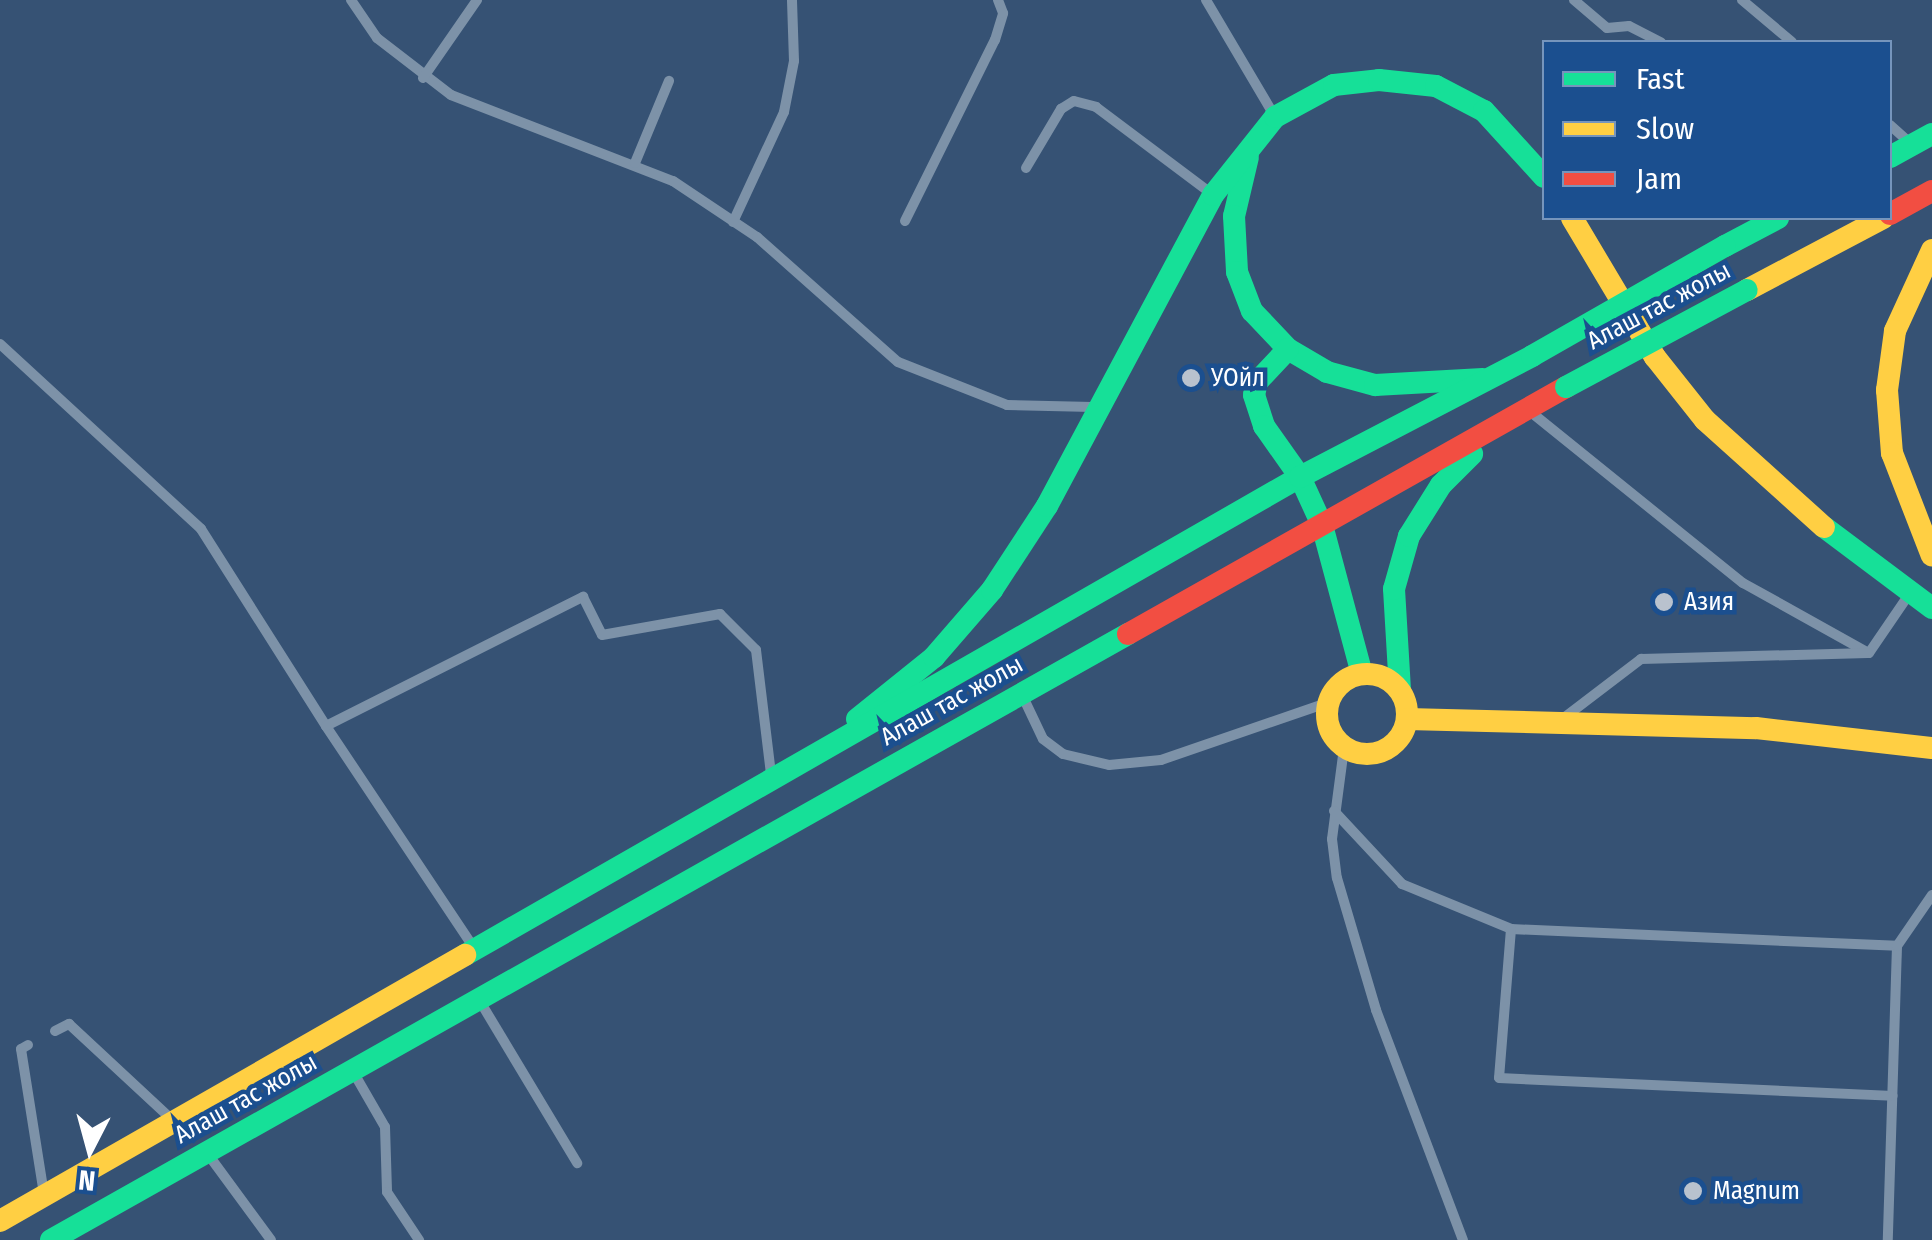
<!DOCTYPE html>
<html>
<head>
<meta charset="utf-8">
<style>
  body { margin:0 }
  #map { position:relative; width:1932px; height:1240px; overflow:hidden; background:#365274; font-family:"Fira Sans Condensed",sans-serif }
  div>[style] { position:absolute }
  .lane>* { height:10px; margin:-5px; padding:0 5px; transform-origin:5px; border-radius:5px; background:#7d92a8 }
  .fast>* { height:22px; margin:-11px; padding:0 11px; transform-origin:11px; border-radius:11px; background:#16e098 }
  .slow>* { height:22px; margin:-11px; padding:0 11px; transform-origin:11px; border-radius:11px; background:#ffcf43 }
  .slow>.ring { margin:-11px; padding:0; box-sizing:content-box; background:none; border:22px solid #ffcf43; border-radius:50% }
  .jam>* { height:22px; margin:-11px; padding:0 11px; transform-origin:11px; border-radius:11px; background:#f24e42 }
  .fast-bridge>* { height:22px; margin:-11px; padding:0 11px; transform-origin:11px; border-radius:11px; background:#16e098 }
  .dots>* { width:28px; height:28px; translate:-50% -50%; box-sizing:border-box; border:5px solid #1b4f8f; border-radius:50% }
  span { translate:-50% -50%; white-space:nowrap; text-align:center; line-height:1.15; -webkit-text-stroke:9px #1b4f8f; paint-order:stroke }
  .street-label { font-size:25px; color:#fff }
  .poi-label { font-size:25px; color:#fff }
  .left { translate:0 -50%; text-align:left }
  .legend { position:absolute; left:1542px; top:40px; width:350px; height:180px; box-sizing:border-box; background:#1b4f8f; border:2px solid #7695bc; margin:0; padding:12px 18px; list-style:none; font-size:30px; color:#fff }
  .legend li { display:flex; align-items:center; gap:20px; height:50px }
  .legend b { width:50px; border:2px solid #7695bc }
  .north { position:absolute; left:40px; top:1100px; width:100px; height:100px; -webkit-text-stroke:8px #1b4f8f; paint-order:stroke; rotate:186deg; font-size:28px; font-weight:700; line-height:40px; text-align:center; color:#fff }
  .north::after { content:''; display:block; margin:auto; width:35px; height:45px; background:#fff; clip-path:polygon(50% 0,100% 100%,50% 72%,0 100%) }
</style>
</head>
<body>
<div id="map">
  <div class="lane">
    <i style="left:351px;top:0;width:46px;rotate:55.6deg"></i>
    <i style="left:377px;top:38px;width:93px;rotate:37.6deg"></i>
    <i style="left:451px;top:95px;width:238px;rotate:21.2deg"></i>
    <i style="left:673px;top:181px;width:101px;rotate:33.7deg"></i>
    <i style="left:757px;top:237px;width:188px;rotate:41.6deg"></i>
    <i style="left:898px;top:362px;width:117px;rotate:21.5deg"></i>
    <i style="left:1007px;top:405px;width:86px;rotate:1.3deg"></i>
    <i style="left:1206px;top:0;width:134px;rotate:59.4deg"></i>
    <i style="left:1574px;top:0;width:43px;rotate:40.3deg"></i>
    <i style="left:1607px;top:28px;width:22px;rotate:-5deg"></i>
    <i style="left:1629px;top:26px;width:36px;rotate:27deg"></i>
    <i style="left:1742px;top:0;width:65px;rotate:40deg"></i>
    <i style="left:423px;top:78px;width:95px;rotate:-55.3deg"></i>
    <i style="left:1890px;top:125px;width:24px;rotate:42deg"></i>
    <i style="left:635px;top:163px;width:89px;rotate:-67.5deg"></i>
    <i style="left:1026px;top:168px;width:69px;rotate:-59.3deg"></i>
    <i style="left:1061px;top:109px;width:15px;rotate:-32deg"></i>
    <i style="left:1074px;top:101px;width:23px;rotate:15deg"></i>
    <i style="left:1096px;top:107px;width:145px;rotate:36.9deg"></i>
    <i style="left:905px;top:221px;width:202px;rotate:-63.6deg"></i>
    <i style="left:995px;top:40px;width:28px;rotate:-73deg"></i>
    <i style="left:1003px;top:13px;width:14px;rotate:-111deg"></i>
    <i style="left:733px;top:222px;width:121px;rotate:-65.1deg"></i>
    <i style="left:784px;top:112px;width:52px;rotate:-78.9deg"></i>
    <i style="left:794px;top:61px;width:61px;rotate:-91.9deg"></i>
    <i style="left:0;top:344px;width:273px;rotate:42.6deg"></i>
    <i style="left:201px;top:529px;width:233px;rotate:57.6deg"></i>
    <i style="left:1532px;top:413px;width:271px;rotate:38.9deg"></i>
    <i style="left:1743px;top:583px;width:144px;rotate:29.1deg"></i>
    <i style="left:1869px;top:653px;width:73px;rotate:-55.7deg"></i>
    <i style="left:1024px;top:699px;width:44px;rotate:64.6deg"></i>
    <i style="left:1043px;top:739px;width:25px;rotate:37deg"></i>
    <i style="left:1063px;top:754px;width:47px;rotate:13.4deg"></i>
    <i style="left:1109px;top:765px;width:52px;rotate:-5.5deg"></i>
    <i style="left:1161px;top:760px;width:176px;rotate:-19deg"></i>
    <i style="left:1565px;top:717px;width:96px;rotate:-37.3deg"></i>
    <i style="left:1641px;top:659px;width:227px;rotate:-1.5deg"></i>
    <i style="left:1344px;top:748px;width:92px;rotate:97.5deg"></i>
    <i style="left:1332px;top:839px;width:39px;rotate:83deg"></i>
    <i style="left:1337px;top:878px;width:138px;rotate:73.5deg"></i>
    <i style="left:1376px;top:1010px;width:246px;rotate:69.3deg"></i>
    <i style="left:1334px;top:811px;width:100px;rotate:47deg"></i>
    <i style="left:1402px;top:884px;width:118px;rotate:22.4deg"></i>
    <i style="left:1511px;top:929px;width:386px;rotate:2.5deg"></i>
    <i style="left:1897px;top:946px;width:294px;rotate:91.8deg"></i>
    <i style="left:1511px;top:929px;width:149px;rotate:94.6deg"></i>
    <i style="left:1499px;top:1078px;width:394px;rotate:2.6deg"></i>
    <i style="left:472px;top:945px;width:263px;rotate:-123.7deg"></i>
    <i style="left:326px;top:726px;width:288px;rotate:-26.7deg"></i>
    <i style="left:583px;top:597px;width:42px;rotate:63.4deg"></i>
    <i style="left:602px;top:635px;width:120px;rotate:-10.1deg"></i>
    <i style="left:720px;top:614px;width:51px;rotate:45deg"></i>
    <i style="left:756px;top:650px;width:125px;rotate:83.1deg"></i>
    <i style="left:1897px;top:946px;width:62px;rotate:-55.5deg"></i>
    <i style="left:481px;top:1003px;width:187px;rotate:59deg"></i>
    <i style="left:55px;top:1031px;width:16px;rotate:-27deg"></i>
    <i style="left:69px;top:1024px;width:138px;rotate:42.9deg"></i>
    <i style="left:28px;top:1045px;width:8px;rotate:150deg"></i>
    <i style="left:21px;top:1049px;width:141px;rotate:81deg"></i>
    <i style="left:355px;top:1075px;width:60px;rotate:60deg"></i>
    <i style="left:385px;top:1127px;width:65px;rotate:88.2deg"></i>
    <i style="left:387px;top:1192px;width:58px;rotate:56.3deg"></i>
    <i style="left:210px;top:1157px;width:103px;rotate:53.7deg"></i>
  </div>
  <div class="fast">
    <i style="left:1248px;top:157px;width:61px;rotate:103.3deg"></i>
    <i style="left:1234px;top:216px;width:56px;rotate:86.9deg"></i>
    <i style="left:1237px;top:272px;width:42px;rotate:69deg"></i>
    <i style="left:1252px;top:311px;width:52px;rotate:46.5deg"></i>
    <i style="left:1288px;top:349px;width:45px;rotate:30.5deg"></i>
    <i style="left:1327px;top:372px;width:50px;rotate:15.2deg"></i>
    <i style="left:1375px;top:385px;width:108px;rotate:-3.2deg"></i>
    <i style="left:1890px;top:157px;width:48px;rotate:-28.7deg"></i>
    <i style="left:1725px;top:246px;width:60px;rotate:-27.8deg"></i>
    <i style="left:1288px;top:349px;width:45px;rotate:133.2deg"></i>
    <i style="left:1257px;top:382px;width:13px;rotate:103deg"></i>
    <i style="left:1254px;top:395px;width:33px;rotate:72deg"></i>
    <i style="left:1264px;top:426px;width:62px;rotate:54.8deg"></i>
    <i style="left:1300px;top:477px;width:53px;rotate:65.4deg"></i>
    <i style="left:1322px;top:525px;width:154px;rotate:75deg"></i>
    <i style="left:1824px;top:527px;width:135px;rotate:36.9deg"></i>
    <i style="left:1400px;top:690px;width:101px;rotate:-93.4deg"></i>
    <i style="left:1394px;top:589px;width:55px;rotate:-74.2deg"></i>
    <i style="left:1409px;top:536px;width:60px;rotate:-57.9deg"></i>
    <i style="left:1441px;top:485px;width:44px;rotate:-45deg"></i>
    <i style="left:857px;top:719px;width:99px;rotate:-38.8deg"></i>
    <i style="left:934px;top:657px;width:89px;rotate:-49.1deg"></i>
    <i style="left:992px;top:590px;width:100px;rotate:-56.8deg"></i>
    <i style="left:1047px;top:506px;width:353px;rotate:-61.9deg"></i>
    <i style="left:1213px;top:195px;width:100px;rotate:-51.5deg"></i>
    <i style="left:1275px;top:117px;width:67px;rotate:-28.5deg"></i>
    <i style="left:1334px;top:85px;width:45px;rotate:-6.3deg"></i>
    <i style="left:1379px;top:80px;width:57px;rotate:6deg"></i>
    <i style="left:1436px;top:86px;width:54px;rotate:27.5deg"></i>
    <i style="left:1484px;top:111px;width:89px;rotate:47.7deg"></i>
    <i style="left:465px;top:955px;width:962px;rotate:-29.79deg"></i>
    <i style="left:1300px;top:477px;width:262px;rotate:-27.5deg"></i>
    <i style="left:51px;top:1240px;width:1236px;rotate:-29.37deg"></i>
  </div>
  <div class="slow">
    <i style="left:1572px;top:218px;width:162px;rotate:59.2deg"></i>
    <i style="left:1655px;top:357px;width:80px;rotate:51.6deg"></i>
    <i style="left:1705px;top:420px;width:160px;rotate:42deg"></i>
    <i style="left:1932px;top:250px;width:89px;rotate:114.6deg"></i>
    <i style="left:1895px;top:331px;width:60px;rotate:97.7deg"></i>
    <i style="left:1887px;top:390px;width:63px;rotate:85.5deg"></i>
    <i style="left:1892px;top:453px;width:110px;rotate:68.8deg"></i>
    <i style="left:1747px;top:290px;width:154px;rotate:-27.9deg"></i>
    <i class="ring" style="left:1327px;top:674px;width:58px;height:58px"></i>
    <i style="left:1407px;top:719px;width:349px;rotate:1.5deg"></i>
    <i style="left:1756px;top:728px;width:177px;rotate:6.5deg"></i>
    <i style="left:0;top:1221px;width:536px;rotate:-29.77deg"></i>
  </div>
  <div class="jam">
    <i style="left:1890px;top:214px;width:48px;rotate:-28.7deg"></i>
    <i style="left:1128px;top:634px;width:503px;rotate:-29.42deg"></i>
  </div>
  <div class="fast-bridge">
    <i style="left:1532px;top:356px;width:222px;rotate:-29.7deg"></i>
    <i style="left:1566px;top:387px;width:205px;rotate:-28.2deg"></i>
  </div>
  <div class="dots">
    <i style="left:1191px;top:378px;background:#b9c2ce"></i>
    <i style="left:1664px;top:602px;background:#b9c2ce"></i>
    <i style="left:1693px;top:1191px;background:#b9c2ce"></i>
  </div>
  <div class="street-label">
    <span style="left:1659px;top:306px;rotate:-28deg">Алаш тас жолы</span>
    <span style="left:952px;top:701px;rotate:-29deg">Алаш тас жолы</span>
    <span style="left:246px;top:1099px;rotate:-29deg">Алаш тас жолы</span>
  </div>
  <div class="poi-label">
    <span class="left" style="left:1211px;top:378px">УОйл</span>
    <span class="left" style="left:1684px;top:602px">Азия</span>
    <span class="left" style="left:1713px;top:1191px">Magnum</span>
  </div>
  <ul class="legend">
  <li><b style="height:12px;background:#16e098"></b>Fast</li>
  <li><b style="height:12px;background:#ffcf43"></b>Slow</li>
  <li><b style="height:12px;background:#f24e42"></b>Jam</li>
  </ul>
  <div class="north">N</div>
</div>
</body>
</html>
